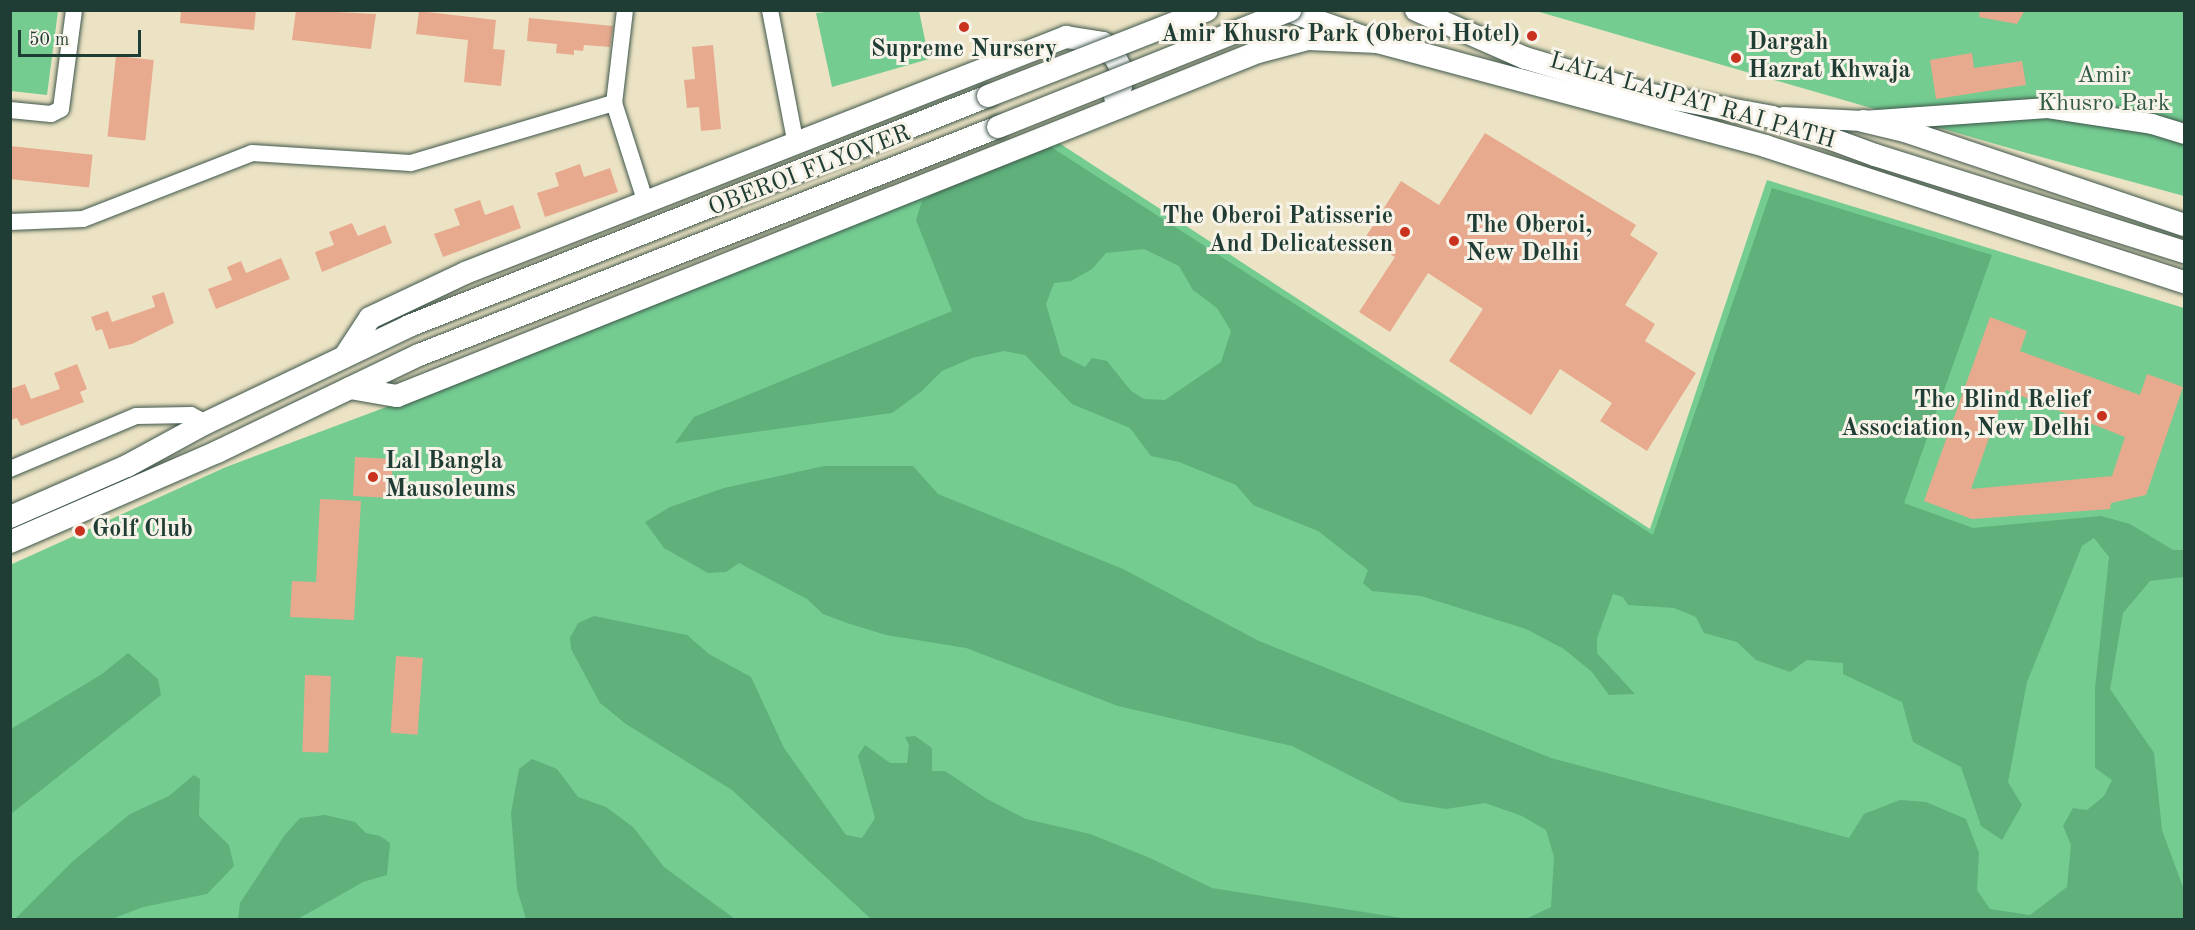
<!DOCTYPE html>
<html>
<head>
<meta charset="utf-8">
<style>
  body { margin:0 }
  #map { position:relative; width:2195px; height:930px; overflow:hidden; background:#ece3c4; font-family:"Old Standard TT",serif }
  div>[style] { position:absolute }
  .green>* { inset:0; background:#74cc91 }
  .forest>* { inset:0; background:#5fb07b }
  .building>* { inset:0; background:#e7aa8e; transform-origin:0 0 }
  .roads { filter:drop-shadow(0 0 2px #3e564a) drop-shadow(0 0 2px #3e564a) }
  .minor>* { height:16px; margin:-8px; padding:0 8px; transform-origin:8px; border-radius:8px; background:#fff }
  .tertiary>* { height:20px; margin:-10px; padding:0 10px; transform-origin:10px; border-radius:10px; background:#fff }
  .secondary>* { height:22px; margin:-11px; padding:0 11px; transform-origin:11px; border-radius:11px; background:#fff }
  .bridges { filter:drop-shadow(0 0 2px #3e564a) drop-shadow(0 0 2px #3e564a) }
  .secondary-bridge>* { height:22px; margin:-11px; padding:0 11px; transform-origin:11px; border-radius:11px; background:#fff }
  .dots>* { width:16px; height:16px; translate:-50% -50%; box-sizing:border-box; border:3px solid #f7f3e8; border-radius:50% }
  span { translate:-50% -50%; white-space:nowrap; text-align:center; line-height:1.15; -webkit-text-stroke:6px #f7f3e8; paint-order:stroke }
  .poi-label { font-size:24px; color:#1f3d34; font-weight:700 }
  .right { translate:-100% -50%; text-align:right }
  .left { translate:0 -50%; text-align:left }
  .park-label { font-size:24px; color:#305a47 }
  .street-label { font-size:24px; color:#1f3d34 }
  .frame { position:absolute; inset:0; border:12px solid #1f3d34; pointer-events:none }
  .scale { position:absolute; left:18px; top:30px; width:123px; height:27px; box-sizing:border-box; border:3px solid #1f3d34; border-top:0; padding-left:8px; font-size:18px; line-height:21px; white-space:nowrap; color:#1f3d34; -webkit-text-stroke:4px #f7f3e8; paint-order:stroke }
</style>
</head>
<body>
<div id="map">
  <div class="green">
    <i style="clip-path:polygon(11px 10px,58px 11px,47px 95px,11px 91px)"></i>
    <i style="clip-path:polygon(845px 10px,919px 11px,929px 59px,832px 87px,816px 13px)"></i>
    <i style="clip-path:polygon(1536px 11px,2184px 11px,2184px 196px,2030px 154px)"></i>
    <i style="clip-path:polygon(1050px 137px,1650px 529px,1767px 180px,2184px 308px,2184px 919px,11px 919px,10px 565px,226px 467px,579px 335px)"></i>
  </div>
  <div class="forest">
    <i style="clip-path:polygon(evenodd,1048px 145px,1653px 535px,1772px 188px,1992px 255px,1904px 503px,1973px 528px,2101px 516px,2130px 524px,2173px 550px,2184px 550px,2184px 577px,2150px 581px,2123px 613px,2110px 689px,2154px 753px,2162px 830px,2184px 890px,2184px 919px,1526px 919px,1551px 907px,1554px 857px,1546px 830px,1522px 816px,1485px 803px,1446px 809px,1402px 802px,1292px 746px,1118px 706px,966px 648px,886px 635px,847px 623px,823px 614px,807px 599px,739px 563px,726px 572px,708px 573px,664px 548px,645px 522px,670px 507px,724px 488px,824px 466px,913px 466px,938px 494px,1123px 569px,1259px 641px,1551px 758px,1849px 838px,1864px 814px,1900px 800px,1926px 802px,1966px 819px,1979px 853px,1977px 890px,1990px 909px,2030px 915px,2067px 887px,2071px 845px,2063px 826px,2073px 808px,2087px 810px,2104px 796px,2112px 780px,2095px 768px,2095px 688px,2109px 557px,2094px 538px,2082px 546px,2027px 682px,2008px 782px,2022px 805px,2002px 840px,1981px 826px,1961px 767px,1913px 742px,1902px 702px,1843px 674px,1843px 663px,1807px 660px,1790px 672px,1756px 660px,1737px 642px,1704px 633px,1696px 617px,1674px 608px,1628px 605px,1623px 597px,1613px 594px,1597px 638px,1597px 653px,1635px 694px,1609px 695px,1592px 672px,1564px 649px,1526px 629px,1421px 596px,1372px 591px,1363px 583px,1368px 570px,1318px 531px,1253px 505px,1236px 485px,1179px 462px,1151px 456px,1130px 428px,1072px 404px,1025px 355px,1004px 351px,972px 358px,942px 371px,922px 391px,892px 413px,675px 443px,694px 417px,952px 311px,916px 220px,922px 201px,942px 189px,1048px 145px,1144px 249px,1179px 266px,1193px 290px,1217px 308px,1231px 331px,1221px 362px,1165px 400px,1144px 399px,1131px 391px,1107px 361px,1092px 358px,1085px 367px,1061px 355px,1046px 304px,1054px 283px,1071px 281px,1092px 269px,1106px 253px,1144px 249px)"></i>
    <i style="clip-path:polygon(594px 616px,687px 635px,709px 654px,751px 677px,784px 748px,846px 835px,862px 838px,875px 818px,858px 756px,865px 745px,890px 763px,907px 763px,909px 745px,905px 737px,915px 736px,932px 748px,932px 771px,945px 771px,987px 799px,1026px 819px,1090px 834px,1150px 858px,1212px 888px,1408px 919px,1467px 919px,871px 919px,732px 790px,626px 724px,600px 703px,571px 649px,570px 638px,578px 623px)"></i>
    <i style="clip-path:polygon(128px 653px,158px 679px,161px 695px,11px 814px,11px 729px,102px 674px)"></i>
    <i style="clip-path:polygon(532px 759px,557px 769px,578px 797px,606px 807px,633px 827px,664px 867px,735px 919px,526px 919px,517px 889px,511px 813px,519px 769px)"></i>
    <i style="clip-path:polygon(194px 775px,200px 779px,199px 816px,229px 845px,234px 866px,207px 894px,143px 907px,112px 919px,15px 919px,73px 861px,130px 814px,169px 796px)"></i>
    <i style="clip-path:polygon(325px 815px,355px 822px,366px 833px,380px 836px,390px 843px,387px 875px,363px 882px,298px 919px,238px 919px,240px 903px,284px 836px,300px 818px)"></i>
  </div>
  <div class="building">
    <i style="clip-path:polygon(181px 10px,256px 10px,254px 30px,180px 23px)"></i>
    <i style="clip-path:polygon(296px 10px,376px 14px,371px 49px,292px 40px)"></i>
    <i style="clip-path:polygon(1980px 10px,2025px 10px,2017px 24px,1979px 17px)"></i>
    <i style="clip-path:polygon(419px 11px,496px 20px,493px 49px,505px 50px,501px 86px,464px 82px,468px 40px,416px 34px)"></i>
    <i style="clip-path:polygon(529px 18px,613px 26px,610px 47px,584px 45px,583px 51px,574px 50px,574px 55px,556px 53px,557px 44px,527px 41px)"></i>
    <i style="clip-path:polygon(713px 45px,721px 129px,701px 131px,699px 107px,687px 108px,684px 80px,695px 79px,692px 47px)"></i>
    <i style="clip-path:polygon(1972px 53px,1974px 68px,2022px 61px,2026px 85px,1936px 99px,1930px 60px)"></i>
    <i style="left:116px;top:56px;width:38px;height:81px;rotate:6deg"></i>
    <i style="clip-path:polygon(1485px 133px,1636px 225px,1630px 235px,1658px 253px,1625px 305px,1655px 324px,1645px 341px,1696px 373px,1647px 451px,1600px 421px,1612px 403px,1560px 369px,1531px 415px,1449px 361px,1483px 309px,1428px 273px,1390px 332px,1359px 312px,1395px 257px,1365px 238px,1401px 181px,1439px 205px)"></i>
    <i style="left:10px;top:146px;width:83px;height:33px;rotate:6deg"></i>
    <i style="clip-path:polygon(580px 164px,584px 177px,610px 168px,618px 192px,545px 217px,537px 193px,559px 186px,555px 173px)"></i>
    <i style="clip-path:polygon(480px 200px,485px 215px,513px 205px,521px 228px,443px 257px,434px 234px,460px 225px,454px 209px)"></i>
    <i style="clip-path:polygon(352px 223px,358px 236px,385px 225px,392px 243px,322px 272px,315px 252px,334px 245px,329px 232px)"></i>
    <i style="clip-path:polygon(281px 258px,290px 279px,216px 309px,208px 289px,232px 280px,227px 267px,241px 261px,246px 273px)"></i>
    <i style="clip-path:polygon(164px 292px,174px 323px,132px 344px,109px 349px,102px 329px,96px 331px,91px 317px,108px 311px,112px 322px,155px 307px,152px 296px)"></i>
    <i style="clip-path:polygon(evenodd,1990px 317px,2027px 331px,2020px 351px,2140px 395px,2147px 374px,2183px 387px,2146px 495px,2111px 503px,2110px 509px,1972px 519px,1924px 501px,1990px 317px,2006px 390px,2125px 437px,2112px 476px,1971px 489px,2006px 390px)"></i>
    <i style="clip-path:polygon(77px 364px,87px 389px,80px 392px,84px 402px,21px 426px,17px 418px,10px 420px,10px 389px,25px 384px,31px 399px,60px 389px,54px 373px)"></i>
    <i style="left:355px;top:457px;width:38px;height:39px;rotate:3deg"></i>
    <i style="clip-path:polygon(320px 499px,361px 501px,354px 620px,290px 617px,292px 581px,316px 582px)"></i>
    <i style="left:396px;top:656px;width:27px;height:77px;rotate:4deg"></i>
    <i style="left:305px;top:675px;width:26px;height:77px;rotate:2deg"></i>
  </div>
  <div class="roads">
    <div class="minor">
      <i style="left:625px;top:10px;width:94px;rotate:96.7deg"></i>
      <i style="left:614px;top:103px;width:105px;rotate:72.3deg"></i>
      <i style="left:770px;top:10px;width:137px;rotate:79.1deg"></i>
      <i style="left:10px;top:110px;width:41px;rotate:5.6deg"></i>
      <i style="left:51px;top:114px;width:11px;rotate:-27deg"></i>
      <i style="left:61px;top:109px;width:100px;rotate:-82.5deg"></i>
      <i style="left:10px;top:222px;width:73px;rotate:-2.4deg"></i>
      <i style="left:83px;top:219px;width:181px;rotate:-21.3deg"></i>
      <i style="left:252px;top:153px;width:159px;rotate:3.6deg"></i>
      <i style="left:411px;top:163px;width:212px;rotate:-16.5deg"></i>
      <i style="left:10px;top:469px;width:137px;rotate:-22.8deg"></i>
      <i style="left:136px;top:416px;width:55px;rotate:-1deg"></i>
      <i style="left:191px;top:415px;width:17px;rotate:28deg"></i>
    </div>
    <div class="tertiary">
      <i style="left:1783px;top:117px;width:80px;rotate:2.9deg"></i>
      <i style="left:1863px;top:121px;width:185px;rotate:-4deg"></i>
      <i style="left:2048px;top:108px;width:105px;rotate:8.7deg"></i>
      <i style="left:2152px;top:124px;width:34px;rotate:17deg"></i>
    </div>
    <div class="secondary">
      <i style="left:1286px;top:10px;width:97px;rotate:19.2deg"></i>
      <i style="left:1378px;top:42px;width:401px;rotate:15deg"></i>
      <i style="left:1765px;top:146px;width:441px;rotate:18deg"></i>
      <i style="left:1416px;top:10px;width:119px;rotate:23.8deg"></i>
      <i style="left:1525px;top:58px;width:127px;rotate:16.4deg"></i>
      <i style="left:1647px;top:94px;width:127px;rotate:10.4deg"></i>
      <i style="left:1772px;top:117px;width:110px;rotate:20.3deg"></i>
      <i style="left:1875px;top:155px;width:324px;rotate:17.4deg"></i>
      <i style="left:1863px;top:121px;width:43px;rotate:13.4deg"></i>
      <i style="left:1905px;top:131px;width:294px;rotate:18.6deg"></i>
      <i style="left:345px;top:356px;width:45px;rotate:-56.7deg"></i>
      <i style="left:370px;top:318px;width:105px;rotate:-25.3deg"></i>
      <i style="left:465px;top:273px;width:646px;rotate:-21.44deg"></i>
      <i style="left:1066px;top:37px;width:37px;rotate:9deg"></i>
      <i style="left:1103px;top:43px;width:21px;rotate:51deg"></i>
      <i style="left:1116px;top:59px;width:11px;rotate:63deg"></i>
      <i style="left:1121px;top:69px;width:17px;rotate:90deg"></i>
      <i style="left:1121px;top:86px;width:12px;rotate:121deg"></i>
      <i style="left:350px;top:388px;width:48px;rotate:9.7deg"></i>
      <i style="left:397px;top:396px;width:927px;rotate:-21.78deg"></i>
      <i style="left:1258px;top:52px;width:52px;rotate:-14.6deg"></i>
      <i style="left:1308px;top:39px;width:70px;rotate:2.5deg"></i>
      <i style="left:10px;top:517px;width:128px;rotate:-23.6deg"></i>
      <i style="left:127px;top:466px;width:90px;rotate:-28.6deg"></i>
      <i style="left:206px;top:423px;width:225px;rotate:-25.5deg"></i>
      <i style="left:409px;top:326px;width:623px;rotate:-21.66deg"></i>
      <i style="left:10px;top:542px;width:226px;rotate:-23.5deg"></i>
      <i style="left:217px;top:452px;width:224px;rotate:-25.7deg"></i>
      <i style="left:419px;top:355px;width:622px;rotate:-21.49deg"></i>
    </div>
  </div>
  <div class="bridges">
    <div class="secondary-bridge">
      <i style="left:988px;top:96px;width:235px;rotate:-21.4deg"></i>
      <i style="left:998px;top:127px;width:315px;rotate:-21.8deg"></i>
    </div>
  </div>
  <div class="dots">
    <i style="left:964px;top:27px;background:#c8321e"></i>
    <i style="left:1532px;top:36px;background:#c8321e"></i>
    <i style="left:1736px;top:58px;background:#c8321e"></i>
    <i style="left:1405px;top:232px;background:#c8321e"></i>
    <i style="left:1454px;top:241px;background:#c8321e"></i>
    <i style="left:2102px;top:416px;background:#c8321e"></i>
    <i style="left:373px;top:477px;background:#c8321e"></i>
    <i style="left:80px;top:531px;background:#c8321e"></i>
  </div>
  <div class="poi-label">
    <span class="right" style="left:1520px;top:36px">Amir Khusro Park (Oberoi Hotel)</span>
    <span class="left" style="left:1748px;top:58px">Dargah<br>Hazrat Khwaja</span>
    <span style="left:964px;top:51px">Supreme Nursery</span>
    <span class="right" style="left:1393px;top:232px">The Oberoi Patisserie<br>And Delicatessen</span>
    <span class="left" style="left:1466px;top:241px">The Oberoi,<br>New Delhi</span>
    <span class="right" style="left:2090px;top:416px">The Blind Relief<br>Association, New Delhi</span>
    <span class="left" style="left:385px;top:477px">Lal Bangla<br>Mausoleums</span>
    <span class="left" style="left:92px;top:531px">Golf Club</span>
  </div>
  <div class="park-label">
    <span style="left:2104px;top:91px">Amir<br>Khusro Park</span>
  </div>
  <div class="street-label">
    <span style="left:1692px;top:102px;rotate:16deg">LALA LAJPAT RAI PATH</span>
    <span style="left:810px;top:172px;rotate:-21deg">OBEROI FLYOVER</span>
  </div>
  <div class="frame"></div>
  <div class="scale">50 m</div>
</div>
</body>
</html>
